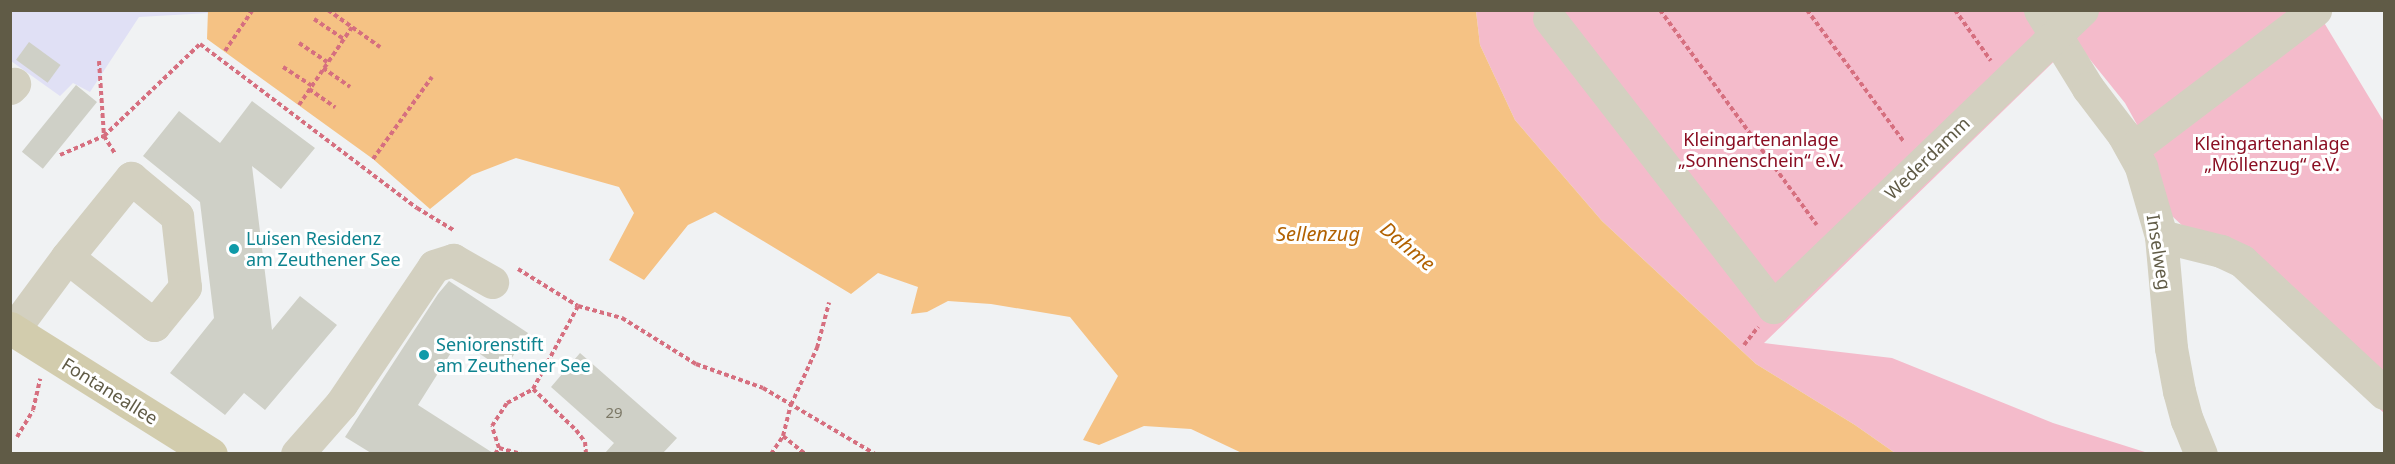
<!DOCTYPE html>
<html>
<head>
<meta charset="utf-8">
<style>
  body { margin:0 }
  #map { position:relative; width:2395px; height:464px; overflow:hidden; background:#f0f2f3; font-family:"Noto Sans",sans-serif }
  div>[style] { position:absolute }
  .green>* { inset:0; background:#f4bbcb }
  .sand>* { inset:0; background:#e0e0f5 }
  .water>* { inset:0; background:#f5c284 }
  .building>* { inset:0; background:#cfd0c7; transform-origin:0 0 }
  .path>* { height:4px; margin-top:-2px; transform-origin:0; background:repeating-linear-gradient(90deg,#d66f7f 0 4.5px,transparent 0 7.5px) }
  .minor>* { height:33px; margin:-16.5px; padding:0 16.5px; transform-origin:16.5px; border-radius:16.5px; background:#d3d0c0 }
  .major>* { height:33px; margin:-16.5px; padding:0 16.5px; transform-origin:16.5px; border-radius:16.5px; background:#d2ccad }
  .dots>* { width:16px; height:16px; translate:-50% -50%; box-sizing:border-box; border:3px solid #fff; border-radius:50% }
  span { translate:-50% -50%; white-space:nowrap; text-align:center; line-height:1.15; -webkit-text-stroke:6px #fff; paint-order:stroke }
  .number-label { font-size:15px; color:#7c7866 }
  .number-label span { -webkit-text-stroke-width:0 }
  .park-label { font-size:18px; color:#8a0e22 }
  .street-label { font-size:18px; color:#605b46 }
  .culture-label { font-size:18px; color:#0d838f }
  .left { translate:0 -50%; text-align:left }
  .water-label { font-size:20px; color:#b16101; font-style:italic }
  .frame { position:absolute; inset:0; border:12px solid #605b46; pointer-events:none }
</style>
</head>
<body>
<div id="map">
  <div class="green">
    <i style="clip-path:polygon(1476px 11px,2317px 11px,2384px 122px,2384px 413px,2172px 216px,2145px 139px,2125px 103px,2075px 41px,1764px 343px,1892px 358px,2053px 423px,2148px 453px,1895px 453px,1855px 425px,1756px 364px,1602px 221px,1515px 120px,1480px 45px)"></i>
  </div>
  <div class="sand">
    <i style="clip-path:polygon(208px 10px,209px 13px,139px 17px,90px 92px,73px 83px,60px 96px,11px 61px,11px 11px)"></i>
  </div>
  <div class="water">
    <i style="clip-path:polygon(208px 10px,1476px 11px,1480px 45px,1515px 120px,1602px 221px,1756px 364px,1855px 425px,1895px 453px,1244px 454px,1191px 429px,1144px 426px,1099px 445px,1083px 440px,1118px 376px,1070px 317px,991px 304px,948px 301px,927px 312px,911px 314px,918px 287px,878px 273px,851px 294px,715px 212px,688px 225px,644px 280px,609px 260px,634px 213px,619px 187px,516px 158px,472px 175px,430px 209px,373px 159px,207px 39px)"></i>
  </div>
  <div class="building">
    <i style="left:29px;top:42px;width:39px;height:22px;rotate:36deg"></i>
    <i style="left:76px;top:85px;width:27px;height:86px;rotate:39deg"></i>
    <i style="clip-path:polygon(252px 101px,315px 148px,281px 189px,252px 166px,272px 330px,300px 296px,337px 325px,265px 410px,244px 393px,225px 415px,170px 373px,214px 318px,200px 202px,143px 156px,179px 111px,220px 143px)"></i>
    <i style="clip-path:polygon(449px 281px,528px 333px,504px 370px,459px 340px,418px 405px,493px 453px,371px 453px,345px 437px,438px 294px)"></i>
    <i style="clip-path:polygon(580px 353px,677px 438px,663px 453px,605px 453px,614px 443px,551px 387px)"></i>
  </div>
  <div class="path">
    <i style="left:328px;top:10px;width:64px;rotate:35.4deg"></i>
    <i style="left:1660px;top:10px;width:266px;rotate:53.9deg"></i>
    <i style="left:1807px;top:10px;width:164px;rotate:53.7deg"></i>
    <i style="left:1955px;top:10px;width:62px;rotate:54.8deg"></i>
    <i style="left:314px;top:19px;width:36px;rotate:34deg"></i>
    <i style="left:299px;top:43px;width:34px;rotate:34deg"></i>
    <i style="left:225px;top:51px;width:48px;rotate:-56deg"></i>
    <i style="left:99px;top:61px;width:75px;rotate:86.2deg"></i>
    <i style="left:104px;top:136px;width:22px;rotate:58deg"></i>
    <i style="left:283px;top:67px;width:35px;rotate:33deg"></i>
    <i style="left:323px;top:68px;width:33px;rotate:35deg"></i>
    <i style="left:309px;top:89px;width:32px;rotate:35deg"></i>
    <i style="left:299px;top:105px;width:94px;rotate:-55.8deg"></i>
    <i style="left:60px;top:155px;width:48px;rotate:-23.4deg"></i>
    <i style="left:104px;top:136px;width:133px;rotate:-43.8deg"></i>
    <i style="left:200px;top:44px;width:272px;rotate:37.1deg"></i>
    <i style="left:417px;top:208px;width:44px;rotate:31.2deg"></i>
    <i style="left:373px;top:159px;width:101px;rotate:-54.3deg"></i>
    <i style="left:518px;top:269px;width:70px;rotate:31.7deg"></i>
    <i style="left:578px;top:306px;width:46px;rotate:15.3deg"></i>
    <i style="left:622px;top:318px;width:87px;rotate:31.9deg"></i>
    <i style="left:696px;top:364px;width:71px;rotate:19.7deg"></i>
    <i style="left:763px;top:388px;width:130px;rotate:30.5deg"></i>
    <i style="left:1744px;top:345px;width:23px;rotate:-52deg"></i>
    <i style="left:533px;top:389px;width:59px;rotate:43.6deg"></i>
    <i style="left:576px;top:430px;width:15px;rotate:53deg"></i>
    <i style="left:585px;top:442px;width:12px;rotate:85deg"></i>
    <i style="left:783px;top:436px;width:28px;rotate:39deg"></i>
    <i style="left:17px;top:437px;width:31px;rotate:-59deg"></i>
    <i style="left:33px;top:410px;width:32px;rotate:-77deg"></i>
    <i style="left:499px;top:448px;width:23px;rotate:15deg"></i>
    <i style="left:495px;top:454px;width:7px;rotate:-56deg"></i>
    <i style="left:499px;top:448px;width:23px;rotate:-108deg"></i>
    <i style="left:492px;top:426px;width:27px;rotate:-57deg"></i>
    <i style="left:507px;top:403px;width:30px;rotate:-28deg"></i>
    <i style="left:533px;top:389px;width:94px;rotate:-61.5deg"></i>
    <i style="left:771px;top:454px;width:22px;rotate:-56deg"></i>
    <i style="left:783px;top:436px;width:32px;rotate:-76deg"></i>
    <i style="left:791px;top:405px;width:63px;rotate:-65.5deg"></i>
    <i style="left:817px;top:348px;width:47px;rotate:-75.1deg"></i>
  </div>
  <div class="minor">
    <i style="left:2040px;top:10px;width:92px;rotate:58.4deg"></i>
    <i style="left:2088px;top:88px;width:58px;rotate:52.7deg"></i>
    <i style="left:2123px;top:134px;width:38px;rotate:61deg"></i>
    <i style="left:2141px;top:167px;width:72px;rotate:73.8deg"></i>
    <i style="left:2161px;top:236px;width:112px;rotate:84.9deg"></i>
    <i style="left:2171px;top:348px;width:44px;rotate:79.5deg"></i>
    <i style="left:2179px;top:391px;width:30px;rotate:75deg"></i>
    <i style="left:2187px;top:420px;width:37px;rotate:68deg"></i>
    <i style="left:1549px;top:18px;width:366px;rotate:52.2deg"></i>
    <i style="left:1773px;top:307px;width:429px;rotate:-43.9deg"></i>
    <i style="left:10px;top:88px;width:6px;rotate:-45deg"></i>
    <i style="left:2132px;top:149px;width:230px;rotate:-37.2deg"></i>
    <i style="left:2161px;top:236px;width:62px;rotate:14deg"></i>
    <i style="left:2221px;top:251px;width:23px;rotate:25deg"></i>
    <i style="left:2242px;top:261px;width:194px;rotate:42.9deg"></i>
    <i style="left:13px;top:330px;width:91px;rotate:-53.5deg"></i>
    <i style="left:67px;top:257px;width:102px;rotate:-51deg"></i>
    <i style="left:131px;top:178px;width:60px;rotate:39.6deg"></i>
    <i style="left:177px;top:216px;width:71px;rotate:83.6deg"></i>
    <i style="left:185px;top:287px;width:49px;rotate:129.2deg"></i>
    <i style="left:154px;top:325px;width:110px;rotate:-142deg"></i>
    <i style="left:297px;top:454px;width:67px;rotate:-48.7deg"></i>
    <i style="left:341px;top:404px;width:166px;rotate:-56deg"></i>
    <i style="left:434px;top:266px;width:20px;rotate:-18deg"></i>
    <i style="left:453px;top:260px;width:45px;rotate:29.4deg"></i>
  </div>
  <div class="major">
    <i style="left:10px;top:328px;width:237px;rotate:32.1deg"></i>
  </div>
  <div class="dots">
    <i style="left:234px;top:249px;background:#0f9aa8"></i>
    <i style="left:424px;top:355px;background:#0f9aa8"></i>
  </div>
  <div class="number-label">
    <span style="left:614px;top:413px">29</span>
  </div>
  <div class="park-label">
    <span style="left:1761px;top:150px">Kleingartenanlage<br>„Sonnenschein“ e.V.</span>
    <span style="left:2272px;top:154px">Kleingartenanlage<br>„Möllenzug“ e.V.</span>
  </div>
  <div class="street-label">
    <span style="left:1927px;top:158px;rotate:-44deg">Wederdamm</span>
    <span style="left:2159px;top:252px;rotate:81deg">Inselweg</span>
    <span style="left:110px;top:391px;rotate:32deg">Fontaneallee</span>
  </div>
  <div class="culture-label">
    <span class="left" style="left:246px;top:249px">Luisen Residenz<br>am Zeuthener See</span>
    <span class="left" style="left:436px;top:355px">Seniorenstift<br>am Zeuthener See</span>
  </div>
  <div class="water-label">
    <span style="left:1318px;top:233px">Sellenzug</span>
    <span style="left:1408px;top:246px;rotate:40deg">Dahme</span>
  </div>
  <div class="frame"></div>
</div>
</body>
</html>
